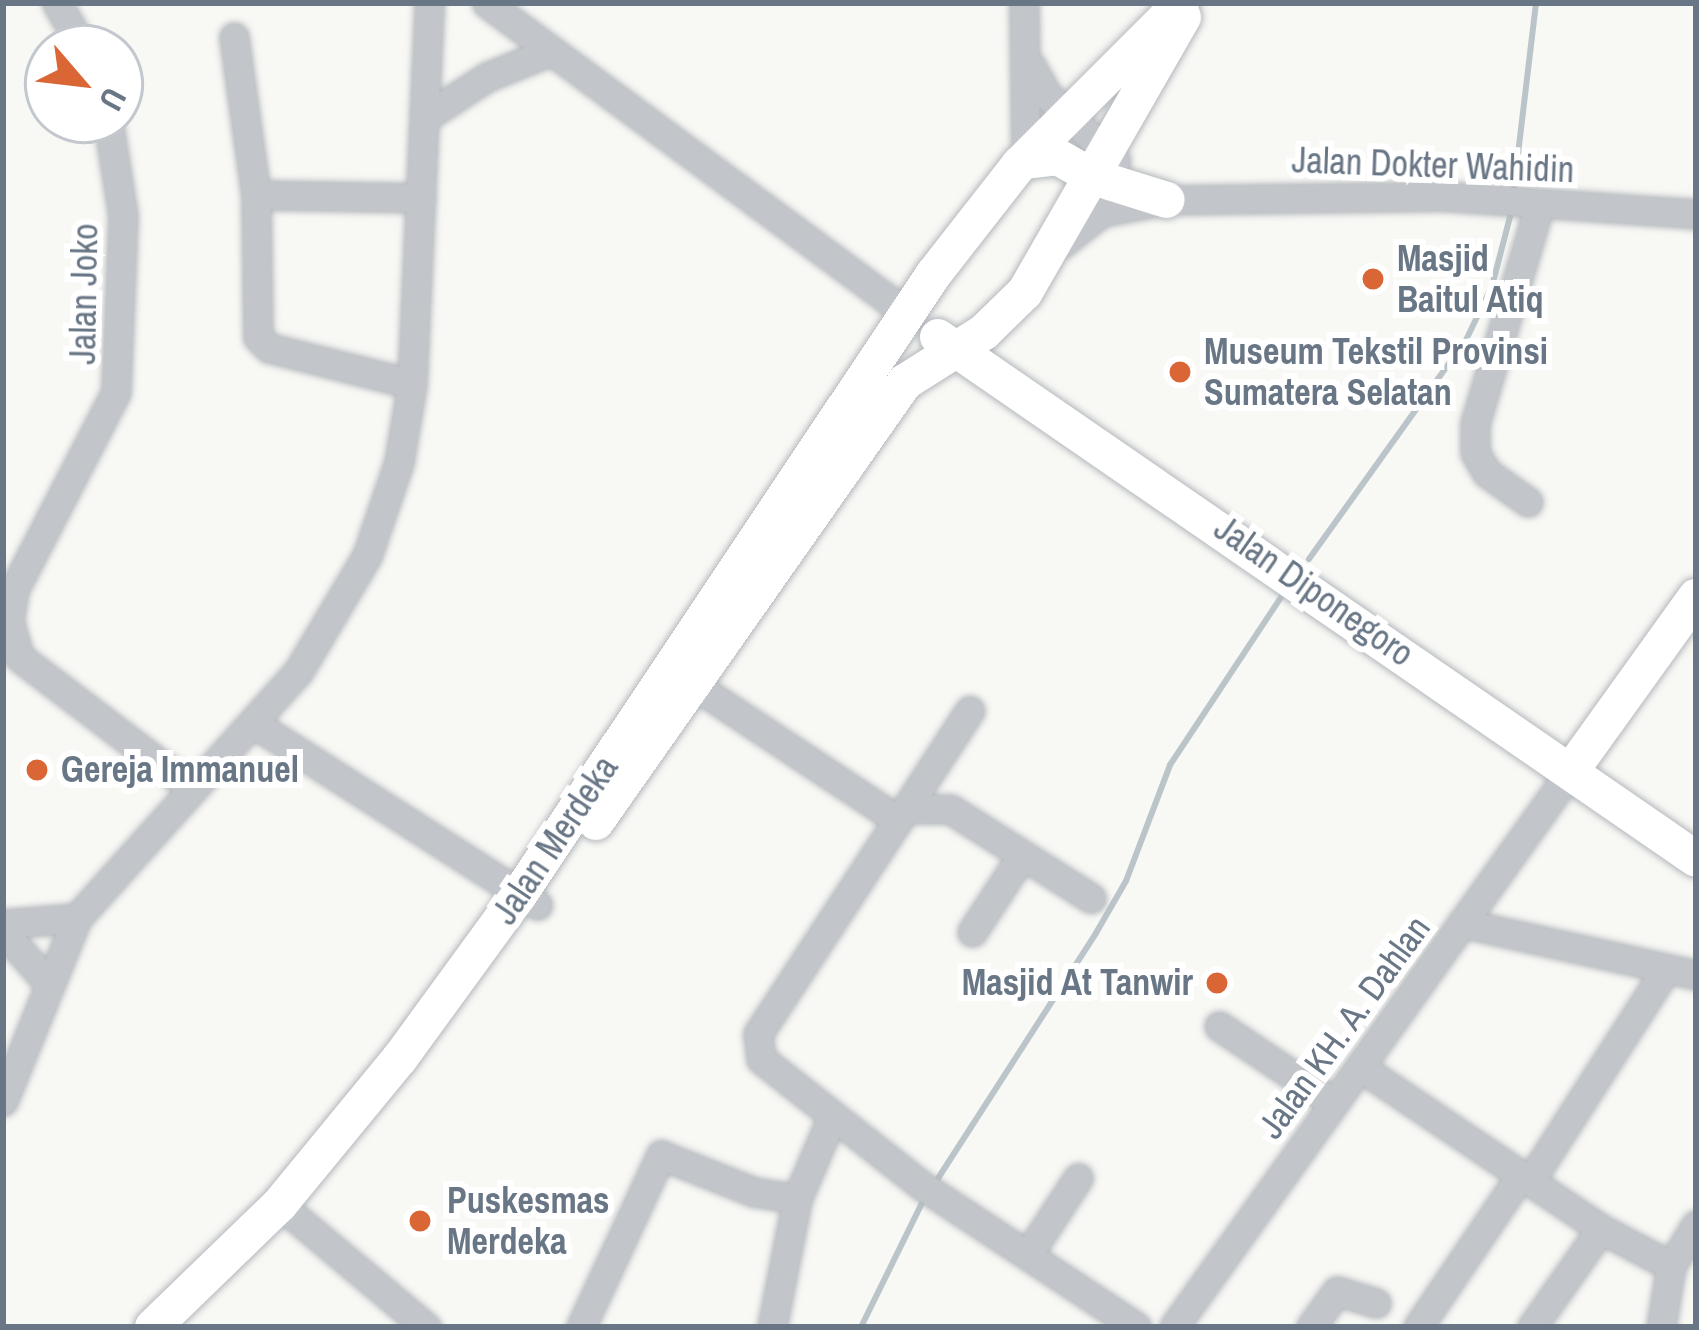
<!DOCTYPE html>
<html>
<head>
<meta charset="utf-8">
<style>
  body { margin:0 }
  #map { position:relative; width:1699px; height:1330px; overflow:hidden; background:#f8f8f5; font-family:"Archivo Narrow",sans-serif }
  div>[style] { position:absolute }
  .stream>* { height:6px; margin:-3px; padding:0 3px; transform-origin:3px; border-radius:3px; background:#bbc4c9 }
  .roads { filter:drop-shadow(0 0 3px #b5b9bd) drop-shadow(0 0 3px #b5b9bd) }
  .minor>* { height:27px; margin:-13.5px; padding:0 13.5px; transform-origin:13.5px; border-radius:13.5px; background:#c2c5c9 }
  .major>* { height:36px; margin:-18px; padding:0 18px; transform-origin:18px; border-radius:18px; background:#fff }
  .dots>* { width:33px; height:33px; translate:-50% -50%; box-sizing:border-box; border:6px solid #fff; border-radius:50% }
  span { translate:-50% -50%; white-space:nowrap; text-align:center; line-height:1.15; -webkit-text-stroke:12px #fff; paint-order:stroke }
  .street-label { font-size:36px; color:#697685 }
  .poi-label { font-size:36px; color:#697685; font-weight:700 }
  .left { translate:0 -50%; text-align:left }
  .right { translate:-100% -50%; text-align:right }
  .frame { position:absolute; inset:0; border:6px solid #697685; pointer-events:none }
  .north { position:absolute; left:24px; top:24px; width:120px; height:120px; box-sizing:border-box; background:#fff; border:3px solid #c3c8ce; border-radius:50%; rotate:118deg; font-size:33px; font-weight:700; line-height:48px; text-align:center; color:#697685 }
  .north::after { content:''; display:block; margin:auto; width:42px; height:54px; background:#d96634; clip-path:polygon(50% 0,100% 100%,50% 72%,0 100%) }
</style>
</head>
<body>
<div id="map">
  <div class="stream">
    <i style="left:1513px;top:196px;width:194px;rotate:-83.2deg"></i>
    <i style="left:1309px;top:559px;width:269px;rotate:-54.4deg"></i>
    <i style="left:1466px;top:340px;width:60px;rotate:-64.3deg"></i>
    <i style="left:1492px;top:286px;width:80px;rotate:-75.4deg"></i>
    <i style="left:935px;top:1183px;width:297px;rotate:-57.2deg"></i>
    <i style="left:1096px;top:933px;width:60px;rotate:-60deg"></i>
    <i style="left:1126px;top:881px;width:124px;rotate:-69.2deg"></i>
    <i style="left:1170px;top:765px;width:205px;rotate:-56.5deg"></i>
    <i style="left:861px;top:1327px;width:143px;rotate:-63.8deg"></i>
  </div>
  <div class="roads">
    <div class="minor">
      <i style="left:57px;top:3px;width:52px;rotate:60deg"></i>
      <i style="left:487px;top:3px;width:525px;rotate:36.48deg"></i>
      <i style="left:1024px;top:3px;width:158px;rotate:89.3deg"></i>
      <i style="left:234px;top:37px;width:160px;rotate:82.1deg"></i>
      <i style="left:256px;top:195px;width:142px;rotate:89.2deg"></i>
      <i style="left:258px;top:337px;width:16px;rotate:45deg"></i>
      <i style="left:269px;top:348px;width:147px;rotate:14.1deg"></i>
      <i style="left:1031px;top:66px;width:33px;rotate:61deg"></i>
      <i style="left:1047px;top:95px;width:95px;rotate:43.7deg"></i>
      <i style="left:424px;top:118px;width:75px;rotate:-33.1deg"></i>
      <i style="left:487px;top:77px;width:69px;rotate:-22.1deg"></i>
      <i style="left:108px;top:120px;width:97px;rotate:81.1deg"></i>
      <i style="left:123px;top:216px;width:176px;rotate:92.3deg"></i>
      <i style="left:116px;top:392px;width:223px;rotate:117.3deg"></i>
      <i style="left:14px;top:590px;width:31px;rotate:99deg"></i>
      <i style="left:9px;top:621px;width:37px;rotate:74deg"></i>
      <i style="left:19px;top:657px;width:218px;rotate:37.2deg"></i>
      <i style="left:256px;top:195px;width:165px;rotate:1deg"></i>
      <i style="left:1060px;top:245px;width:53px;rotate:-38.2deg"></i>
      <i style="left:1102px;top:212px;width:66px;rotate:-10.5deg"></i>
      <i style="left:1167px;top:200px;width:273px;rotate:-0.8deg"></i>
      <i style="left:1440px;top:196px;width:257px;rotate:4deg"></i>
      <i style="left:1528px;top:502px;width:50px;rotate:-144.7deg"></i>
      <i style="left:1487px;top:473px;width:24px;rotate:-120deg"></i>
      <i style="left:1475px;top:452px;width:28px;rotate:-90deg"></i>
      <i style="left:1475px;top:424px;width:230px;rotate:-73.6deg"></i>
      <i style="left:694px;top:685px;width:245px;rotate:33.5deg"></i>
      <i style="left:898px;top:820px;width:256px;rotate:123.2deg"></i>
      <i style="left:758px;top:1034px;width:25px;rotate:83deg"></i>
      <i style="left:761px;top:1059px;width:204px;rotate:38.2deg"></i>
      <i style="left:921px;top:1185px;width:258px;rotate:33.4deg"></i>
      <i style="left:256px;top:725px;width:334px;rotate:32.6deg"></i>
      <i style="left:906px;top:809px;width:44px"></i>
      <i style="left:950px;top:809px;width:167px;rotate:32.3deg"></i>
      <i style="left:901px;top:816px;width:126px;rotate:-56.9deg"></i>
      <i style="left:1462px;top:923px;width:240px;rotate:12.5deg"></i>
      <i style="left:3px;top:924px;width:74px;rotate:-4.6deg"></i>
      <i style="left:3px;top:932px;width:66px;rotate:48.1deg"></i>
      <i style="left:972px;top:932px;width:90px;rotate:-56.8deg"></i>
      <i style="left:1219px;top:1026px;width:138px;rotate:33.8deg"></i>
      <i style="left:1360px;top:1067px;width:290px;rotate:33.9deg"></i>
      <i style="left:1601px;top:1229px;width:79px;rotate:27.9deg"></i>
      <i style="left:3px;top:1101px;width:197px;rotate:-68deg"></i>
      <i style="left:77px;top:918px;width:331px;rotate:-48.1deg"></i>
      <i style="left:298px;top:672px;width:135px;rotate:-59.3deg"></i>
      <i style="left:367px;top:556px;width:99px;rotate:-71.2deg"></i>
      <i style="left:399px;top:462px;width:79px;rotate:-80.5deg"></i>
      <i style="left:412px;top:384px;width:381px;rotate:-87.4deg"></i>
      <i style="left:1530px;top:1181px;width:252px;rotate:-57.3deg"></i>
      <i style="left:296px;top:1218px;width:170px;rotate:40deg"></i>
      <i style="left:1029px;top:1253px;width:90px;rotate:-56.8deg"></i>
      <i style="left:581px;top:1327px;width:190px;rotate:-65.1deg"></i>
      <i style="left:661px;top:1155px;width:100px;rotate:21.7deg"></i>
      <i style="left:754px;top:1192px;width:44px;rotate:9.2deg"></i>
      <i style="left:772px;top:1327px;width:130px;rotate:-78.9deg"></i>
      <i style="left:797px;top:1199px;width:91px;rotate:-66.8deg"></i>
      <i style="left:1174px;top:1327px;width:687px;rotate:-54.48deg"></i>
      <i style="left:1311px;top:1327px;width:44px;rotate:-54.2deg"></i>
      <i style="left:1337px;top:1291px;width:41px;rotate:17.1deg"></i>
      <i style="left:1418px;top:1327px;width:184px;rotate:-55.9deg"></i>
      <i style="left:1532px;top:1327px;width:120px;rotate:-54.9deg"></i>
      <i style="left:1661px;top:1327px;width:62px;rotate:-80.7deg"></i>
      <i style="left:1671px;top:1266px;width:48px;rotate:-58.6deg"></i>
    </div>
    <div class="major">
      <i style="left:1026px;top:161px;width:32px;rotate:-7deg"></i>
      <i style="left:1058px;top:157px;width:40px;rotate:29.7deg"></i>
      <i style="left:1093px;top:177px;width:77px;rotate:17.3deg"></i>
      <i style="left:938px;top:337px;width:920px;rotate:34.55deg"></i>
      <i style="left:1573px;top:768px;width:211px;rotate:-54.3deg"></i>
      <i style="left:596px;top:822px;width:538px;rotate:-54.92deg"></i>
      <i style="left:905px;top:382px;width:93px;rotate:-32.3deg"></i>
      <i style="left:984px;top:332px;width:57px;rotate:-44.3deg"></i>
      <i style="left:1025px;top:292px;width:317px;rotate:-60.1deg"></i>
      <i style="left:153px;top:1327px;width:177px;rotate:-44.1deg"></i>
      <i style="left:280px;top:1204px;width:189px;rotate:-50.6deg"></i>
      <i style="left:400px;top:1058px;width:202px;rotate:-53.9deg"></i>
      <i style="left:519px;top:895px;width:746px;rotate:-56.27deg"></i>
      <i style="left:933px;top:275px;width:140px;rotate:-52deg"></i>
      <i style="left:1019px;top:165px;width:229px;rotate:-45deg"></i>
    </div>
  </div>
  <div class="dots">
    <i style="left:1373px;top:279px;background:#d96634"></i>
    <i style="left:1180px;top:372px;background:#d96634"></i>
    <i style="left:37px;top:770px;background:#d96634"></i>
    <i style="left:1217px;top:983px;background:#d96634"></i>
    <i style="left:420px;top:1221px;background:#d96634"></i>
  </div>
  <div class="street-label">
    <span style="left:1433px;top:165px;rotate:2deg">Jalan Dokter Wahidin</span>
    <span style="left:84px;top:294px;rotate:-89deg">Jalan Joko</span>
    <span style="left:1314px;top:591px;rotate:35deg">Jalan Diponegoro</span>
    <span style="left:555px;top:840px;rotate:-56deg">Jalan Merdeka</span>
    <span style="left:1344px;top:1027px;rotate:-54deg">Jalan KH. A. Dahlan</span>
  </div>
  <div class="poi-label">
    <span class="left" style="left:1397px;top:279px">Masjid<br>Baitul Atiq</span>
    <span class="left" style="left:1204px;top:372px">Museum Tekstil Provinsi<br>Sumatera Selatan</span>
    <span class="left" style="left:61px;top:770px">Gereja Immanuel</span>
    <span class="right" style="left:1193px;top:983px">Masjid At Tanwir</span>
    <span class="left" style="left:447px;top:1221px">Puskesmas<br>Merdeka</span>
  </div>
  <div class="frame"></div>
  <div class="north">U</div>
</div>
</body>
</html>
